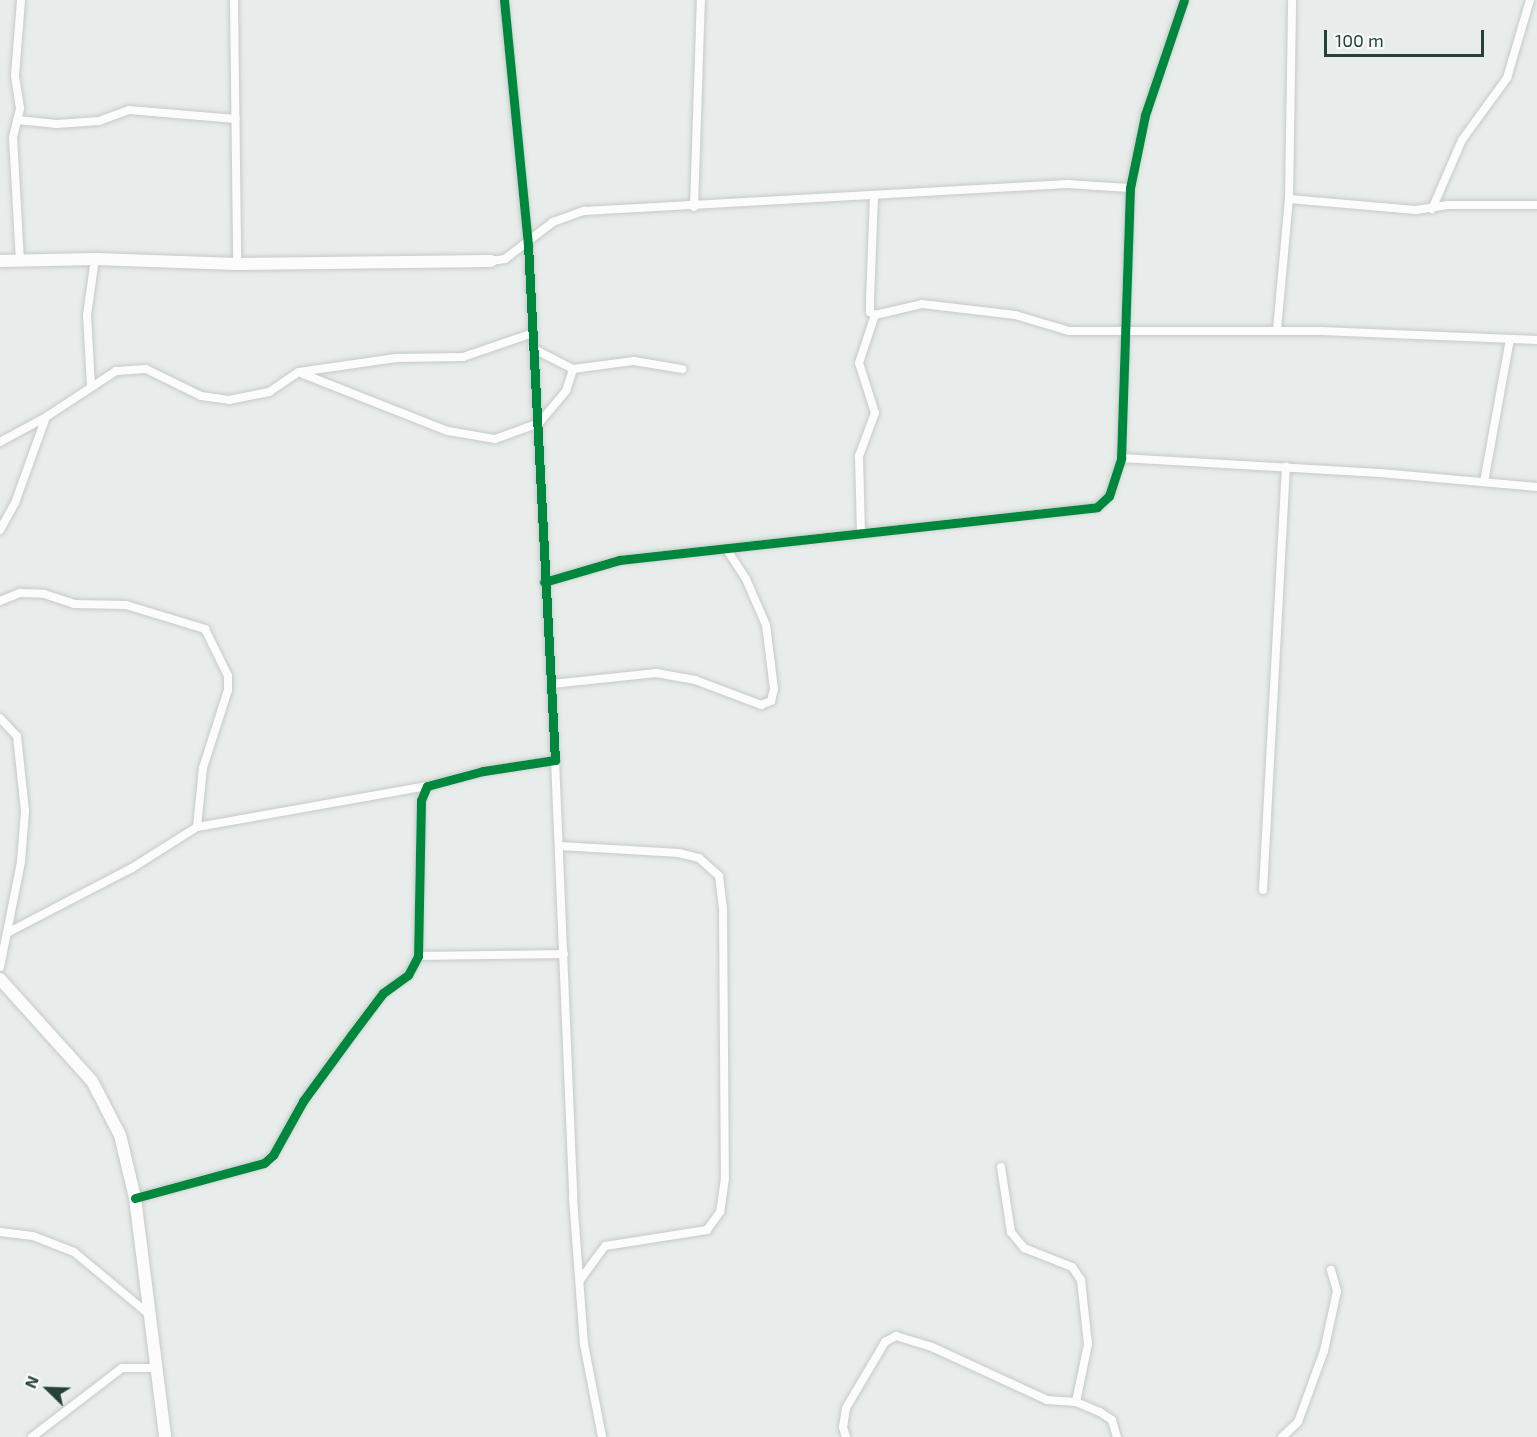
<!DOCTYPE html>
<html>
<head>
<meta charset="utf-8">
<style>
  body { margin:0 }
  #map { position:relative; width:1537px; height:1437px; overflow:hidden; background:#e8edeb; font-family:"Exo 2",sans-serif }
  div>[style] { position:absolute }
  .roads { filter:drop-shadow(0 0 2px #c5cac8) drop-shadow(0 0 2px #c5cac8) }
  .minor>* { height:8px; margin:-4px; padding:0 4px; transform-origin:4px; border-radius:4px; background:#fcfcfc }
  .secondary>* { height:12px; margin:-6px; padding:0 6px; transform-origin:6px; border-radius:6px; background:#fcfcfc }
  .cycleway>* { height:9px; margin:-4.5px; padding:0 4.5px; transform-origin:4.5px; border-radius:4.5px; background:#00873e }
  span { translate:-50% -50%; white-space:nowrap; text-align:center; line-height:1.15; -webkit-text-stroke:4.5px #f7fbf9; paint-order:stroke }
  .north { position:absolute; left:18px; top:1359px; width:60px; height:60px; -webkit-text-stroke:4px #f7fbf9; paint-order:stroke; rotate:293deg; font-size:16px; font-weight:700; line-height:24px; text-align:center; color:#24423a }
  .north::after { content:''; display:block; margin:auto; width:21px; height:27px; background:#24423a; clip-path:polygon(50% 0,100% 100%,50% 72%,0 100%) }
  .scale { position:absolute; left:1324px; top:30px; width:160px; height:27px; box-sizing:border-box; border:3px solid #24423a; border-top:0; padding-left:8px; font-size:18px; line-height:21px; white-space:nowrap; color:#24423a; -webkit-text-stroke:4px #f7fbf9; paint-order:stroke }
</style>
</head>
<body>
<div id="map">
  <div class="roads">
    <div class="minor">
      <i style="left:234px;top:0;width:264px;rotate:89.3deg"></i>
      <i style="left:17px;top:120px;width:40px;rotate:5.7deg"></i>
      <i style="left:57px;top:124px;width:42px;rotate:-4.1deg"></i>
      <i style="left:99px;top:121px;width:32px;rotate:-20deg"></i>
      <i style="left:129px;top:110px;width:107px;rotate:4.8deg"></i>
      <i style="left:874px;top:196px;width:105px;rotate:92.2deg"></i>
      <i style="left:870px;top:301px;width:11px;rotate:90deg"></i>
      <i style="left:870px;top:312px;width:6px;rotate:31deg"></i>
      <i style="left:875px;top:315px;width:48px;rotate:-13.2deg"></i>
      <i style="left:922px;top:304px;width:94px;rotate:6.7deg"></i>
      <i style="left:1015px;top:315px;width:56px;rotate:16.5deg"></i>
      <i style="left:1069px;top:331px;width:252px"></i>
      <i style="left:1321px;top:331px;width:216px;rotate:2.4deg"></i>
      <i style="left:1289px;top:199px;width:127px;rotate:5deg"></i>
      <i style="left:1416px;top:210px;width:32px;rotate:-9deg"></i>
      <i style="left:1448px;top:205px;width:89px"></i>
      <i style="left:694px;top:207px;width:207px;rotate:-88.1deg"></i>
      <i style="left:1432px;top:209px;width:75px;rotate:-66.5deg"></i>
      <i style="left:1462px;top:140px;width:77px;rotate:-54deg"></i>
      <i style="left:1507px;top:78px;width:81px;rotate:-73.6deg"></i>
      <i style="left:491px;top:261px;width:14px;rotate:-8deg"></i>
      <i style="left:505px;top:259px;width:61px;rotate:-37.6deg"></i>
      <i style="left:553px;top:222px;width:33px;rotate:-20deg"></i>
      <i style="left:584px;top:211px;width:484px;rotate:-3.2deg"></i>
      <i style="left:1067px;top:184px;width:63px;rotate:3.6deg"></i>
      <i style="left:20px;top:262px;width:125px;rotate:-93.2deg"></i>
      <i style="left:13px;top:137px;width:30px;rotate:-76deg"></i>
      <i style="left:20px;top:108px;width:33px;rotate:-99deg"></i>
      <i style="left:15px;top:75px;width:75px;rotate:-85.4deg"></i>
      <i style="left:1277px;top:330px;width:132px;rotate:-84.8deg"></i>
      <i style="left:1289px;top:199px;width:199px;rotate:-89.1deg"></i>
      <i style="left:532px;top:348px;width:46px;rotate:27.1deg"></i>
      <i style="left:303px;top:374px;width:156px;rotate:21.5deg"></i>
      <i style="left:448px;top:431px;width:48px;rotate:9.7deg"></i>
      <i style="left:495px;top:439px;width:47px;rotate:-20deg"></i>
      <i style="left:539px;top:423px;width:42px;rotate:-49.8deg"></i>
      <i style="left:566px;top:391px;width:23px;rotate:-72deg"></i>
      <i style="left:573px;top:369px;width:62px;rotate:-7.5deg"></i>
      <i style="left:634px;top:361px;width:49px;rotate:9.5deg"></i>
      <i style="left:91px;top:386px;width:71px;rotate:-93.2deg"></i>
      <i style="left:87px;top:315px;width:57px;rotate:-81.9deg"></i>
      <i style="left:0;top:442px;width:52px;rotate:-28.5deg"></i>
      <i style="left:1121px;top:458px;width:259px;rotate:3.3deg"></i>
      <i style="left:1380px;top:473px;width:158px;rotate:5.1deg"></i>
      <i style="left:1484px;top:482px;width:145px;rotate:-79.7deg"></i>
      <i style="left:0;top:530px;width:31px;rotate:-61deg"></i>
      <i style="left:15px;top:503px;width:91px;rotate:-70.2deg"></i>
      <i style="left:46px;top:417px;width:84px;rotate:-33.3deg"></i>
      <i style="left:116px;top:371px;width:30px;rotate:-4deg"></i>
      <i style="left:146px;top:369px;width:61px;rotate:26.1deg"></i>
      <i style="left:201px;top:396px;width:28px;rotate:8deg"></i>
      <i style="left:229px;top:400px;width:41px;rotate:-11.3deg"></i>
      <i style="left:269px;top:392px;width:36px;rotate:-34deg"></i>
      <i style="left:299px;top:372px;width:98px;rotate:-8.2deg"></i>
      <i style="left:396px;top:358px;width:67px;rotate:-0.9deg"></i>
      <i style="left:463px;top:357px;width:71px;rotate:-18.9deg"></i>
      <i style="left:861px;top:533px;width:77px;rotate:-91.5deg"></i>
      <i style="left:859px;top:456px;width:46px;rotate:-69.6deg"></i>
      <i style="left:875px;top:413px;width:52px;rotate:-107.7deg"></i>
      <i style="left:859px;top:363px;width:51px;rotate:-71.6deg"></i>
      <i style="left:544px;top:582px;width:78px;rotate:-16.3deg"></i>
      <i style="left:619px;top:560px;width:481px;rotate:-6.3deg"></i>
      <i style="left:1097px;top:507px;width:16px;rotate:-43deg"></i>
      <i style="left:1109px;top:496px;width:40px;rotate:-72deg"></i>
      <i style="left:1121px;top:458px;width:270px;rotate:-88.1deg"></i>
      <i style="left:1130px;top:188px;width:75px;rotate:-78.4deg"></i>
      <i style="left:1145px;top:115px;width:121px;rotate:-71.3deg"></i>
      <i style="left:0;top:601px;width:22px;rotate:-22deg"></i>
      <i style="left:20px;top:593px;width:24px;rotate:2deg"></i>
      <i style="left:44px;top:594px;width:32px;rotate:18deg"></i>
      <i style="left:74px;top:604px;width:52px;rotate:1.1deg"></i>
      <i style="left:126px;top:605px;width:83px;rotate:16.9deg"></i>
      <i style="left:205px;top:629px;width:52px;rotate:63.9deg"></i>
      <i style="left:228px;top:676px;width:14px;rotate:90deg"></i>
      <i style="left:228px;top:690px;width:82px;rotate:107.8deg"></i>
      <i style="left:203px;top:768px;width:59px;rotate:95.8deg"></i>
      <i style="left:552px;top:684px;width:105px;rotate:-6deg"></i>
      <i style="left:656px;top:673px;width:40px;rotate:10deg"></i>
      <i style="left:695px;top:680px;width:71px;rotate:20.7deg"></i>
      <i style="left:761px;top:705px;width:11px;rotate:-22deg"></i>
      <i style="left:771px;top:701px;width:12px;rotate:-76deg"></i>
      <i style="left:774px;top:689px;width:64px;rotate:-97.1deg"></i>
      <i style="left:766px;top:625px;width:50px;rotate:-113.5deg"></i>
      <i style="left:746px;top:579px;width:35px;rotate:-123deg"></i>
      <i style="left:0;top:718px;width:25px;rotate:47deg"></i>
      <i style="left:17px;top:736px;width:75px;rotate:83.9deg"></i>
      <i style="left:25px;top:811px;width:51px;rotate:94.5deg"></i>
      <i style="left:21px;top:862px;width:107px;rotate:101.3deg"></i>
      <i style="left:555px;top:760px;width:438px;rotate:87.6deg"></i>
      <i style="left:573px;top:1198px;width:146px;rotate:85.7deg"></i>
      <i style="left:584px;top:1344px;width:95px;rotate:79deg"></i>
      <i style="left:560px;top:846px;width:119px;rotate:3.4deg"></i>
      <i style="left:679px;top:853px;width:21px;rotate:14deg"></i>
      <i style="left:699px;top:858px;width:27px;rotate:42deg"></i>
      <i style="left:719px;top:876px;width:31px;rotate:83deg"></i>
      <i style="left:723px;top:907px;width:271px;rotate:89.6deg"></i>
      <i style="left:725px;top:1178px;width:34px;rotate:98deg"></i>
      <i style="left:720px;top:1212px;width:22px;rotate:126deg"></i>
      <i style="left:707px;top:1230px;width:103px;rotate:171.1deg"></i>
      <i style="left:605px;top:1246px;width:42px;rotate:126.3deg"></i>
      <i style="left:1263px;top:890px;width:424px;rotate:-86.9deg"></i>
      <i style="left:7px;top:933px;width:141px;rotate:-27.5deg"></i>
      <i style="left:132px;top:868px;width:77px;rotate:-32.2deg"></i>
      <i style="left:197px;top:827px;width:234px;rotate:-10.1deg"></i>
      <i style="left:418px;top:956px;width:146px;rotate:-0.8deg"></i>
      <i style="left:1001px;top:1167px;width:66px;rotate:81.3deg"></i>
      <i style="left:1011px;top:1232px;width:21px;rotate:51deg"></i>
      <i style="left:1024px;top:1248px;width:52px;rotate:21.6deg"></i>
      <i style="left:1072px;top:1267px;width:16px;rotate:55deg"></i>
      <i style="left:1081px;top:1280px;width:64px;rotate:83.8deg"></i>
      <i style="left:1088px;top:1344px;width:59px;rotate:101.7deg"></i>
      <i style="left:135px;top:1198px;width:134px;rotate:-15.2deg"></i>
      <i style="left:264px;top:1163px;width:12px;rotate:-42deg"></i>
      <i style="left:273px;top:1155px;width:62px;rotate:-60.9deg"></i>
      <i style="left:303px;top:1101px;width:83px;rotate:-53.8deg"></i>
      <i style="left:352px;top:1034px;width:51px;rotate:-52.9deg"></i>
      <i style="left:383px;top:993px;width:31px;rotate:-36deg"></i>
      <i style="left:408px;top:975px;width:21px;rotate:-62deg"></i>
      <i style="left:418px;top:956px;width:156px;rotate:-88.9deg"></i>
      <i style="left:421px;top:800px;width:15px;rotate:-67deg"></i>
      <i style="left:427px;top:786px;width:58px;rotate:-15deg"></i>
      <i style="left:483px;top:771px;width:73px;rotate:-8.7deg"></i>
      <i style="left:555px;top:760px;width:516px;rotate:-93deg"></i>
      <i style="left:528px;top:245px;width:246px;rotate:-95.6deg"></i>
      <i style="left:0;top:1232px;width:33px;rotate:7deg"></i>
      <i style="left:33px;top:1236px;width:44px;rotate:21.3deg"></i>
      <i style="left:74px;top:1252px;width:99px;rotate:39.7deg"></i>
      <i style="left:32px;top:1437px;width:113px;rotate:-37.5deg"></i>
      <i style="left:122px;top:1368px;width:35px"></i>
      <i style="left:846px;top:1437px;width:10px;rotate:-107deg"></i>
      <i style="left:843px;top:1427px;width:19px;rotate:-81deg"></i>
      <i style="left:846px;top:1408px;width:77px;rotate:-59.4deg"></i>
      <i style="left:885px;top:1342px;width:13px;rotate:-29deg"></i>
      <i style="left:896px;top:1336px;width:38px;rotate:17deg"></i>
      <i style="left:932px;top:1347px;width:127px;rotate:24.7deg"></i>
      <i style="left:1047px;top:1400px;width:29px;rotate:4deg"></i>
      <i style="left:1076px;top:1402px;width:26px;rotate:23deg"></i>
      <i style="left:1100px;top:1412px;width:14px;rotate:34deg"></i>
      <i style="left:1112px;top:1420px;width:18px;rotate:74deg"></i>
      <i style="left:1282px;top:1437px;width:22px;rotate:-43deg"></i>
      <i style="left:1298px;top:1422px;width:76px;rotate:-69.9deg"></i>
      <i style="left:1324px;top:1351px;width:61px;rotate:-77.8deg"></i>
      <i style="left:1337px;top:1291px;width:22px;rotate:-106deg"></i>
    </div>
    <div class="secondary">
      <i style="left:0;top:261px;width:95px;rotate:-1.2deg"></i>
      <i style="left:95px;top:259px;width:142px;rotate:2deg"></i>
      <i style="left:237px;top:264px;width:254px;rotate:-0.7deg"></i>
      <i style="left:0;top:979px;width:137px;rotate:48deg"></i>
      <i style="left:92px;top:1081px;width:61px;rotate:62.6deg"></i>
      <i style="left:120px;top:1135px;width:65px;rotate:76.6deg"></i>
      <i style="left:135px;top:1198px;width:241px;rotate:82.8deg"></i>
    </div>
  </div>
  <div class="cycleway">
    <i style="left:544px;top:582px;width:78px;rotate:-16.3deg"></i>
    <i style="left:619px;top:560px;width:481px;rotate:-6.3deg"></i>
    <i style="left:1097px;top:507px;width:16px;rotate:-43deg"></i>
    <i style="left:1109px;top:496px;width:40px;rotate:-72deg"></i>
    <i style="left:1121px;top:458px;width:270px;rotate:-88.1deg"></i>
    <i style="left:1130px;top:188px;width:75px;rotate:-78.4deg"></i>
    <i style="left:1145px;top:115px;width:121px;rotate:-71.3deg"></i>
    <i style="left:135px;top:1198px;width:134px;rotate:-15.2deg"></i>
    <i style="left:264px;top:1163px;width:12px;rotate:-42deg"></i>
    <i style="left:273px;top:1155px;width:62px;rotate:-60.9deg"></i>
    <i style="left:303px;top:1101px;width:83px;rotate:-53.8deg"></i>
    <i style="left:352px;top:1034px;width:51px;rotate:-52.9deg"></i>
    <i style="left:383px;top:993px;width:31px;rotate:-36deg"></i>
    <i style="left:408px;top:975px;width:21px;rotate:-62deg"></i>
    <i style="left:418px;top:956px;width:156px;rotate:-88.9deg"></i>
    <i style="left:421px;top:800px;width:15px;rotate:-67deg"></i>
    <i style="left:427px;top:786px;width:58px;rotate:-15deg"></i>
    <i style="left:483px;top:771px;width:73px;rotate:-8.7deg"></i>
    <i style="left:555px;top:760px;width:516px;rotate:-93deg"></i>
    <i style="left:528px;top:245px;width:246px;rotate:-95.6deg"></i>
  </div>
  <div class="north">N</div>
  <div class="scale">100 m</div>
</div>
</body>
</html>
